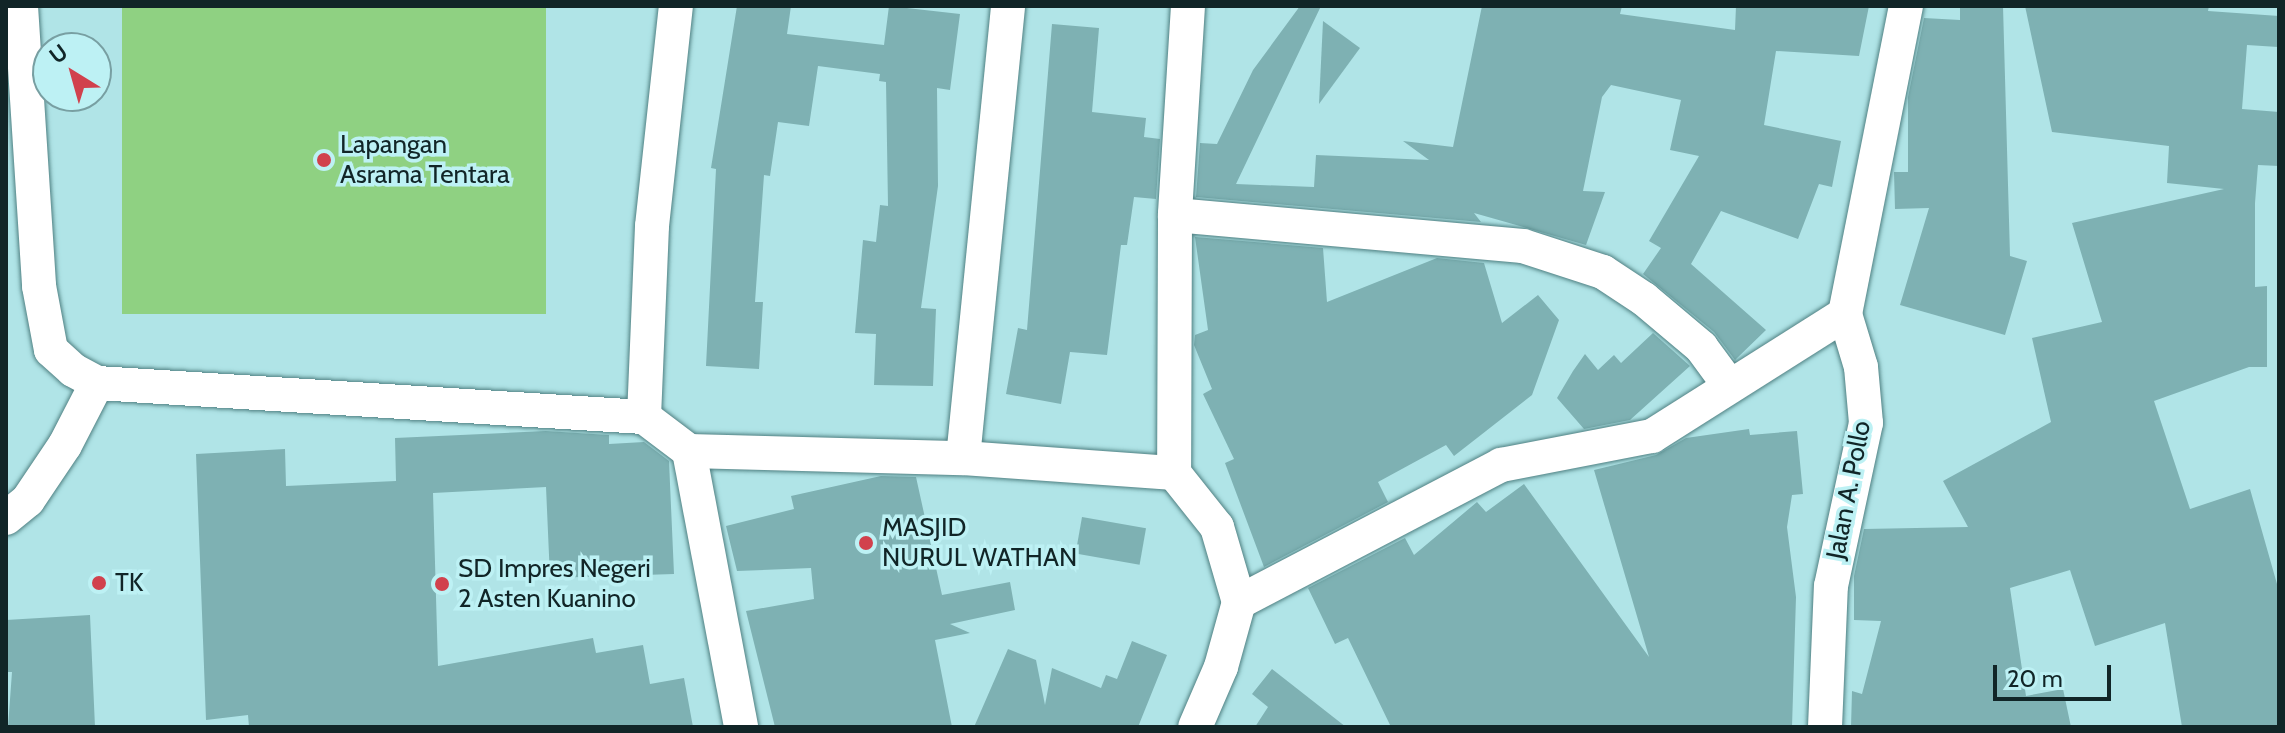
<!DOCTYPE html>
<html>
<head>
<meta charset="utf-8">
<style>
  body { margin:0 }
  #map { position:relative; width:2285px; height:733px; overflow:hidden; background:#b0e4e7; font-family:Cabin,sans-serif }
  div>[style] { position:absolute }
  .green>* { inset:0; background:#8fd182; transform-origin:0 0 }
  .building>* { inset:0; background:#7eb1b3; transform-origin:0 0 }
  .roads { filter:drop-shadow(0 0 2px #4f8082) drop-shadow(0 0 2px #4f8082) }
  .minor>* { height:34px; margin:-17px; padding:0 17px; transform-origin:17px; border-radius:17px; background:#fff }
  .dots>* { width:22px; height:22px; translate:-50% -50%; box-sizing:border-box; border:4px solid #bdf1f4; border-radius:50% }
  span { translate:-50% -50%; white-space:nowrap; text-align:center; line-height:1.15; -webkit-text-stroke:7px #bdf1f4; paint-order:stroke }
  .poi-label { font-size:26px; color:#112527 }
  .left { translate:0 -50%; text-align:left }
  .street-label { font-size:26px; color:#112527 }
  .frame { position:absolute; inset:0; border:8px solid #112527; pointer-events:none }
  .north { position:absolute; left:32px; top:32px; width:80px; height:80px; box-sizing:border-box; background:#bdf1f4; border:2px solid #789fa2; border-radius:50%; rotate:323deg; font-size:22px; font-weight:700; line-height:32px; text-align:center; color:#112527 }
  .north::after { content:''; display:block; margin:auto; width:28px; height:36px; background:#d1414d; clip-path:polygon(50% 0,100% 100%,50% 72%,0 100%) }
  .scale { position:absolute; left:1993px; top:665px; width:118px; height:36px; box-sizing:border-box; border:4px solid #112527; border-top:0; padding-left:10px; font-size:24px; line-height:28px; white-space:nowrap; color:#112527; -webkit-text-stroke:6px #bdf1f4; paint-order:stroke }
</style>
</head>
<body>
<div id="map">
  <div class="green">
    <i style="left:122px;top:6px;width:424px;height:308px"></i>
  </div>
  <div class="building">
    <i style="clip-path:polygon(737px 6px,791px 6px,787px 34px,884px 45px,889px 6px,960px 14px,950px 90px,937px 88px,938px 186px,921px 308px,936px 309px,933px 386px,874px 385px,876px 334px,855px 333px,863px 240px,876px 242px,880px 205px,888px 206px,886px 82px,879px 81px,880px 74px,818px 66px,809px 126px,778px 122px,770px 176px,764px 175px,755px 302px,763px 302px,759px 369px,706px 366px,716px 169px,711px 168px)"></i>
    <i style="clip-path:polygon(1300px 6px,1321px 6px,1236px 184px,1314px 187px,1316px 155px,1429px 160px,1403px 141px,1453px 147px,1482px 6px,1622px 6px,1620px 14px,1735px 30px,1736px 6px,1869px 6px,1859px 56px,1776px 51px,1764px 125px,1841px 141px,1832px 187px,1819px 184px,1798px 239px,1721px 211px,1691px 264px,1766px 330px,1735px 360px,1714px 332px,1643px 274px,1661px 248px,1649px 241px,1699px 156px,1670px 150px,1681px 100px,1611px 85px,1602px 97px,1583px 191px,1605px 192px,1586px 245px,1474px 213px,1481px 222px,1196px 197px,1200px 143px,1217px 144px,1253px 70px)"></i>
    <i style="clip-path:polygon(1960px 6px,2003px 6px,2010px 256px,2027px 261px,2005px 335px,1900px 305px,1929px 208px,1895px 209px,1894px 172px,1908px 172px,1908px 97px,1924px 18px,1960px 20px)"></i>
    <i style="clip-path:polygon(2025px 6px,2209px 6px,2208px 11px,2279px 16px,2278px 47px,2247px 45px,2242px 109px,2279px 112px,2279px 166px,2258px 165px,2255px 203px,2255px 287px,2267px 286px,2267px 367px,2249px 367px,2154px 401px,2190px 509px,2250px 489px,2279px 591px,2279px 727px,2182px 727px,2165px 623px,2095px 646px,2070px 570px,2010px 588px,2026px 696px,2063px 689px,2071px 727px,1851px 727px,1852px 691px,1862px 694px,1881px 621px,1854px 620px,1854px 576px,1864px 529px,1968px 527px,1943px 481px,2051px 422px,2032px 338px,2102px 322px,2072px 223px,2224px 189px,2167px 183px,2169px 146px,2052px 132px)"></i>
    <i style="clip-path:polygon(1323px 21px,1360px 48px,1319px 104px)"></i>
    <i style="clip-path:polygon(1052px 24px,1099px 28px,1092px 112px,1146px 118px,1144px 137px,1160px 139px,1156px 199px,1134px 197px,1127px 245px,1121px 245px,1107px 355px,1070px 352px,1061px 404px,1006px 394px,1018px 328px,1027px 330px)"></i>
    <i style="clip-path:polygon(1195px 237px,1323px 248px,1327px 302px,1437px 258px,1484px 263px,1502px 323px,1538px 295px,1559px 320px,1532px 395px,1454px 456px,1446px 445px,1378px 482px,1388px 502px,1264px 567px,1225px 463px,1234px 459px,1203px 394px,1212px 389px,1194px 345px,1195px 335px,1208px 330px)"></i>
    <i style="clip-path:polygon(1653px 333px,1690px 366px,1630px 420px,1584px 429px,1557px 398px,1573px 371px,1585px 354px,1598px 370px,1614px 355px,1621px 363px)"></i>
    <i style="clip-path:polygon(1749px 429px,1750px 435px,1797px 431px,1803px 494px,1792px 495px,1787px 527px,1796px 597px,1792px 727px,1391px 727px,1348px 638px,1335px 644px,1308px 588px,1405px 538px,1414px 555px,1477px 502px,1486px 512px,1524px 484px,1649px 657px,1594px 470px,1656px 455px,1686px 438px)"></i>
    <i style="clip-path:polygon(546px 431px,609px 435px,609px 444px,644px 442px,669px 461px,674px 574px,550px 578px,546px 487px,433px 493px,438px 666px,593px 638px,596px 653px,643px 645px,650px 684px,684px 678px,693px 727px,249px 727px,248px 715px,206px 720px,196px 454px,285px 449px,286px 486px,396px 481px,395px 438px)"></i>
    <i style="clip-path:polygon(881px 476px,916px 477px,942px 595px,1010px 582px,1015px 610px,950px 624px,970px 633px,935px 640px,952px 727px,775px 727px,746px 611px,814px 599px,811px 568px,737px 571px,726px 526px,794px 509px,791px 496px)"></i>
    <i style="left:1082px;top:517px;width:65px;height:37px;rotate:10deg"></i>
    <i style="clip-path:polygon(90px 615px,95px 727px,8px 727px,12px 672px,6px 672px,6px 620px)"></i>
    <i style="clip-path:polygon(1132px 641px,1167px 655px,1138px 727px,974px 727px,1008px 649px,1036px 660px,1045px 705px,1052px 668px,1101px 688px,1106px 675px,1117px 679px)"></i>
    <i style="clip-path:polygon(1272px 669px,1346px 727px,1255px 727px,1268px 707px,1252px 694px)"></i>
  </div>
  <div class="roads">
    <div class="minor">
      <i style="left:21px;top:6px;width:281px;rotate:86.3deg"></i>
      <i style="left:39px;top:286px;width:65px;rotate:79.4deg"></i>
      <i style="left:51px;top:350px;width:30px;rotate:42deg"></i>
      <i style="left:73px;top:370px;width:27px;rotate:28deg"></i>
      <i style="left:97px;top:383px;width:548px;rotate:3.56deg"></i>
      <i style="left:644px;top:417px;width:191px;rotate:-87.6deg"></i>
      <i style="left:652px;top:226px;width:221px;rotate:-83.8deg"></i>
      <i style="left:1188px;top:6px;width:209px;rotate:93.6deg"></i>
      <i style="left:1175px;top:215px;width:258px;rotate:90.2deg"></i>
      <i style="left:1174px;top:473px;width:69px;rotate:51.5deg"></i>
      <i style="left:1217px;top:527px;width:78px;rotate:73.7deg"></i>
      <i style="left:1239px;top:602px;width:67px;rotate:105.5deg"></i>
      <i style="left:1221px;top:667px;width:65px;rotate:113.4deg"></i>
      <i style="left:1175px;top:215px;width:349px;rotate:5.1deg"></i>
      <i style="left:1523px;top:246px;width:84px;rotate:18deg"></i>
      <i style="left:1603px;top:272px;width:49px;rotate:33.4deg"></i>
      <i style="left:1644px;top:299px;width:75px;rotate:40.1deg"></i>
      <i style="left:1701px;top:347px;width:47px;rotate:53.6deg"></i>
      <i style="left:644px;top:417px;width:56px;rotate:37.1deg"></i>
      <i style="left:689px;top:451px;width:274px;rotate:1.5deg"></i>
      <i style="left:963px;top:458px;width:212px;rotate:4.1deg"></i>
      <i style="left:689px;top:451px;width:281px;rotate:79.3deg"></i>
      <i style="left:963px;top:458px;width:454px;rotate:-84.3deg"></i>
      <i style="left:6px;top:518px;width:28px;rotate:-39deg"></i>
      <i style="left:28px;top:500px;width:66px;rotate:-56.1deg"></i>
      <i style="left:65px;top:445px;width:70px;rotate:-62.7deg"></i>
      <i style="left:1239px;top:602px;width:296px;rotate:-27.6deg"></i>
      <i style="left:1501px;top:465px;width:154px;rotate:-10.9deg"></i>
      <i style="left:1652px;top:436px;width:228px;rotate:-32.3deg"></i>
      <i style="left:1825px;top:727px;width:141px;rotate:-87.6deg"></i>
      <i style="left:1831px;top:586px;width:167px;rotate:-77.9deg"></i>
      <i style="left:1866px;top:423px;width:56px;rotate:-95.1deg"></i>
      <i style="left:1861px;top:367px;width:55px;rotate:-106.8deg"></i>
      <i style="left:1845px;top:314px;width:314px;rotate:-78.8deg"></i>
    </div>
  </div>
  <div class="dots">
    <i style="left:324px;top:160px;background:#d1414d"></i>
    <i style="left:866px;top:543px;background:#d1414d"></i>
    <i style="left:99px;top:583px;background:#d1414d"></i>
    <i style="left:442px;top:584px;background:#d1414d"></i>
  </div>
  <div class="poi-label">
    <span class="left" style="left:340px;top:160px">Lapangan<br>Asrama Tentara</span>
    <span class="left" style="left:882px;top:543px">MASJID<br>NURUL WATHAN</span>
    <span class="left" style="left:458px;top:584px">SD Impres Negeri<br>2 Asten Kuanino</span>
    <span class="left" style="left:115px;top:583px">TK</span>
  </div>
  <div class="street-label">
    <span style="left:1849px;top:490px;rotate:-79deg">Jalan A. Pollo</span>
  </div>
  <div class="frame"></div>
  <div class="north">U</div>
  <div class="scale">20 m</div>
</div>
</body>
</html>
